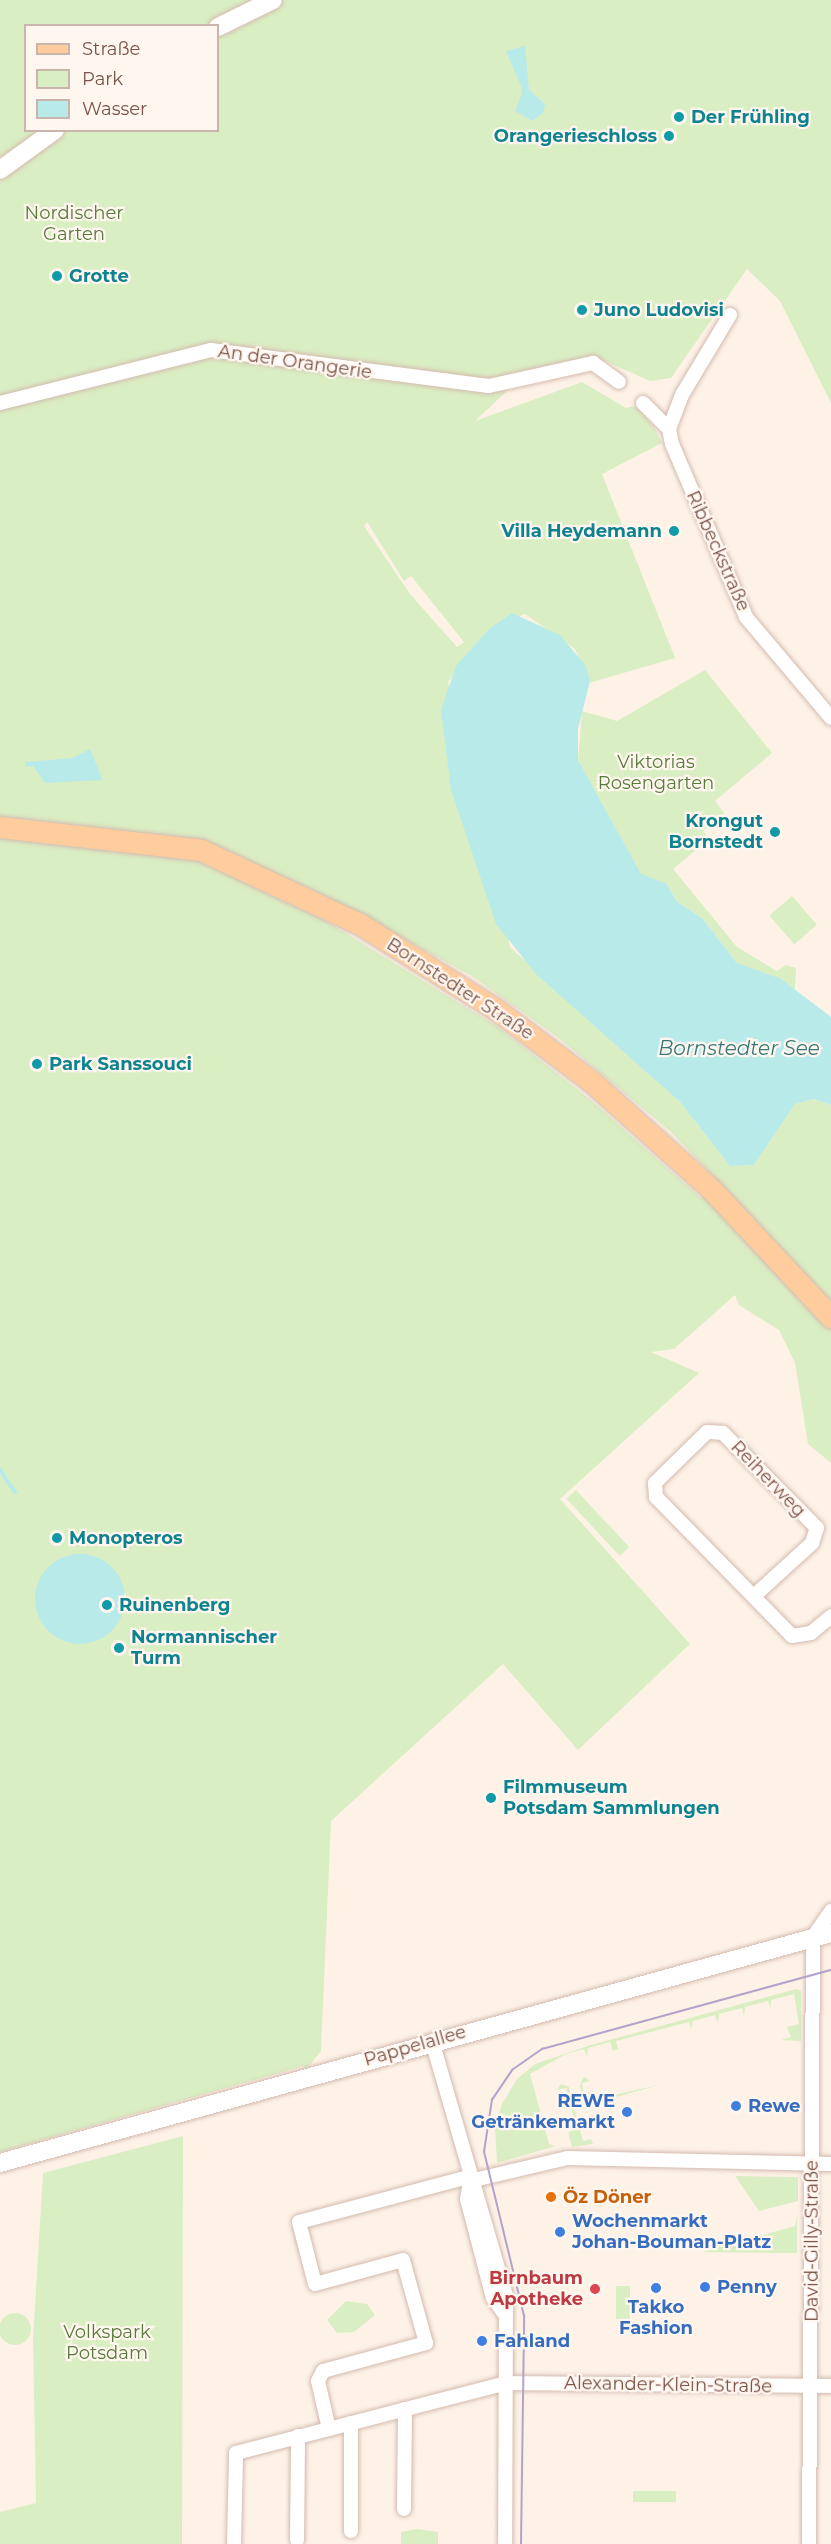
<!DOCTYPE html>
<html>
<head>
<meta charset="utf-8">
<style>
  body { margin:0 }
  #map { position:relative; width:831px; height:2544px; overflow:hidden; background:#fef2e7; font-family:Montserrat,sans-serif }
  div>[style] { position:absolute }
  .green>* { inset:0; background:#daeec3; transform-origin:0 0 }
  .round { border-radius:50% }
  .water>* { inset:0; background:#b9eaea }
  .stream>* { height:4px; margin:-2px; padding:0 2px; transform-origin:2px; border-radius:2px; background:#b9eaea }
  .roads { filter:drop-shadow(0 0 2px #d4baae) drop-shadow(0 0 2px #d4baae) }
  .street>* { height:14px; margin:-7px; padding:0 7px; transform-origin:7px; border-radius:7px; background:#fff }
  .secondary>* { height:18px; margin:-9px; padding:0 9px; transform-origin:9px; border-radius:9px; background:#fff }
  .primary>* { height:21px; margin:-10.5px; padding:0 10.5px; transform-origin:10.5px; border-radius:10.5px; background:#ffcd9d }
  .tram>* { height:1.5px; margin:-0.75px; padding:0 0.75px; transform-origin:0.75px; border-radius:0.75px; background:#b3a3ca }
  .dots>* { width:16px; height:16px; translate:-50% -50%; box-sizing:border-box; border:3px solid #fff6ef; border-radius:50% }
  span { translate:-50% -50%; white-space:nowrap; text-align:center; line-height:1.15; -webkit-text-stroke:4.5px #fff6ef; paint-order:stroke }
  .culture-label { font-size:18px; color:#0d838f; font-weight:700 }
  .left { translate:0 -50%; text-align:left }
  .right { translate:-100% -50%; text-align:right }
  .park-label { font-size:18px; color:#587b3c }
  .street-label { font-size:18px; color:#7b5348 }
  .shop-label { font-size:18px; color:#366cbe; font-weight:700 }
  .food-label { font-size:18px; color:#c56008; font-weight:700 }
  .health-label { font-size:18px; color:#be3a42; font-weight:700 }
  .water-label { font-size:20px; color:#387879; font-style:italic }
  .legend { position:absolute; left:24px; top:24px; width:195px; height:108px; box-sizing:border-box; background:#fff6ef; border:2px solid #cab5ac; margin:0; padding:8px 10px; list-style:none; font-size:18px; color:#7b5348 }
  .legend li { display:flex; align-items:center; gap:12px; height:30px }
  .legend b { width:30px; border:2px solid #cab5ac }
</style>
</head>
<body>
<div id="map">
  <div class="green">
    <i style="clip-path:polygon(evenodd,0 0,831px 0,831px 403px,780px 301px,747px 269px,671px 378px,650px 381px,598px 358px,505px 376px,507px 391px,475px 421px,582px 382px,626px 408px,635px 406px,654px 427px,662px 443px,602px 474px,675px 658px,589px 683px,575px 649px,525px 614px,489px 629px,448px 682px,510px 947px,680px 1102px,730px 1166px,754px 1165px,795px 1104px,814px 1099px,831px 1105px,831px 1463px,808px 1444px,795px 1363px,779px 1330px,739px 1305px,735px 1295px,674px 1349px,651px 1352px,699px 1373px,560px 1499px,690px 1644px,578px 1750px,503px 1664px,331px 1821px,321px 2051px,305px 2071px,304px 2066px,0 2152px,0 0,26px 26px,218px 26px,218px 130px,26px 130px,26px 26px,0 0,367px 522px,404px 581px,411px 576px,464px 642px,457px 647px,410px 594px,364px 526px,367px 522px,0 0,201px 842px,311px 889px,472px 976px,560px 1039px,671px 1132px,717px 1180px,701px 1198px,592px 1101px,498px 1027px,326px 921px,194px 859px,201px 842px)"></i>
    <i style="clip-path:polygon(705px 670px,772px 753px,715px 801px,724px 813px,703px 831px,709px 839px,673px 869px,737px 947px,777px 971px,786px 965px,796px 968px,795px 990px,737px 963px,702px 918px,677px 902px,667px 884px,641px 875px,578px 760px,582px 711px,617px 721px)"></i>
    <i style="left:792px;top:896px;width:38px;height:30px;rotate:49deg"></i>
    <i style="left:576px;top:1490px;width:78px;height:13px;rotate:47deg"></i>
    <i style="clip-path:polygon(796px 1989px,801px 1991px,801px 2041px,781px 2040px,791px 2037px,787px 2027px,799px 2024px,794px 1994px,771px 2000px,771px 2009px,768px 2001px,745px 2007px,744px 2016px,742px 2008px,719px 2014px,718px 2023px,715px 2015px,693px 2021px,691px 2029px,689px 2022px,616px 2041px,618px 2049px,613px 2051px,610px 2042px,588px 2048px,587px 2057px,584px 2049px,566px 2054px,530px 2074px,549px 2144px,556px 2146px,497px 2163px,495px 2129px,502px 2104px,517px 2079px,535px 2064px,591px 2045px)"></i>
    <i style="clip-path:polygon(584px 2077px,590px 2081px,582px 2083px,584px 2093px,593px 2091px,595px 2099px,659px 2085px,584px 2106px,580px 2086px,581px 2082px)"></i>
    <i style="clip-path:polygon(561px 2084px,569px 2087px,583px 2141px,591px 2139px,593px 2144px,572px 2147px,568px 2132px,577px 2129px,566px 2088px,557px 2090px)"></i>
    <i style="clip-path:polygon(183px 2136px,182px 2544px,0 2544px,0 2512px,36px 2503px,33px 2339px,43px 2173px)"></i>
    <i style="clip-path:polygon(735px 2176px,798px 2177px,798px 2201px,759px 2211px)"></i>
    <i style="clip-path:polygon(797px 2216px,797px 2253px,702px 2252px,795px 2226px)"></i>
    <i style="left:630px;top:2286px;width:33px;height:14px;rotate:90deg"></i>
    <i style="clip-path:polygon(346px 2301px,367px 2304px,375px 2315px,354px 2332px,337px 2333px,327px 2320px)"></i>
    <i class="round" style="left:-1px;top:2313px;width:32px;height:32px"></i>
    <i style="left:633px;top:2491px;width:43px;height:11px"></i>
    <i style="clip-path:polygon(417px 2529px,438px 2532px,438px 2544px,401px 2544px,401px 2532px)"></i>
  </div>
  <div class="water">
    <i style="clip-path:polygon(525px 46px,529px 90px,545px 104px,543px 113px,532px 121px,515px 111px,523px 91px,506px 51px)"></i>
    <i style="clip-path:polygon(512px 613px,560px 635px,586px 666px,590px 681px,578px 729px,578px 760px,641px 874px,667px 884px,677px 902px,702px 918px,737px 963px,781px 979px,831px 1017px,831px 1105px,814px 1099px,795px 1104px,754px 1165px,730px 1166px,680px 1102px,536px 974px,496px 924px,451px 790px,441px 710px,456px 666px,489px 629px)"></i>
    <i style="clip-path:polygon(90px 749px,103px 780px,45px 783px,33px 766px,25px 767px,25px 762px,73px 758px)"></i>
    <i class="round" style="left:35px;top:1554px;width:90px;height:90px"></i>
  </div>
  <div class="stream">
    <i style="left:0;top:1470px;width:27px;rotate:56deg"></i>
  </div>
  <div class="roads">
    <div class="street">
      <i style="left:730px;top:315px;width:93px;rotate:121deg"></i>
      <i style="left:682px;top:395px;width:36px;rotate:111deg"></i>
      <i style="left:669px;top:429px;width:15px;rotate:79deg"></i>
      <i style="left:672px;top:444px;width:188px;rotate:66.8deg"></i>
      <i style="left:746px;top:617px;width:132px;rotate:49.9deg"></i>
      <i style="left:0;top:403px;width:218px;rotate:-14.1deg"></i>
      <i style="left:211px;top:350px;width:280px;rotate:7.4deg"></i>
      <i style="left:489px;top:386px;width:107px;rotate:-12.5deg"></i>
      <i style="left:593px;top:363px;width:32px;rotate:36deg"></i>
      <i style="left:643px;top:403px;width:37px;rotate:45deg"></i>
      <i style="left:754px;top:1596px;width:79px;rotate:-42.4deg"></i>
      <i style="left:812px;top:1543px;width:16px;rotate:-72deg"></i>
      <i style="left:817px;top:1528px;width:134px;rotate:-134.7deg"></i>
      <i style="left:723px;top:1433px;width:16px;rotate:-176deg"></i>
      <i style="left:707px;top:1432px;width:73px;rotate:135.6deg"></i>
      <i style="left:655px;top:1483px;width:14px;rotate:86deg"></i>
      <i style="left:656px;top:1497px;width:194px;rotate:45.6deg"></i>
      <i style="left:792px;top:1636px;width:19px;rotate:-9deg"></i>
      <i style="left:811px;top:1633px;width:26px;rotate:-40deg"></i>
      <i style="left:432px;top:2041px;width:265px;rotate:73.8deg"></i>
      <i style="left:506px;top:2295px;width:249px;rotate:90.2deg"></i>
      <i style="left:470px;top:2181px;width:100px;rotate:-13.3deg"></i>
      <i style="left:567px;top:2158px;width:264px;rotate:1.3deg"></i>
      <i style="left:470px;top:2181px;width:18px;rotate:99deg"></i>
      <i style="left:467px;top:2199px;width:102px;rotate:75.3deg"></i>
      <i style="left:493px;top:2298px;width:19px;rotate:54deg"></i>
      <i style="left:351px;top:2423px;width:108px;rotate:90deg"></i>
      <i style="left:329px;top:2429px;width:49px;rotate:-102.9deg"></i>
      <i style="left:318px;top:2381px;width:11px;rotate:-63deg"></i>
      <i style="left:323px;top:2371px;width:107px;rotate:-15.2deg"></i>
      <i style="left:426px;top:2343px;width:86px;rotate:-105.5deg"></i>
      <i style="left:403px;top:2260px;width:91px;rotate:164.7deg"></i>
      <i style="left:315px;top:2284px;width:64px;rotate:-104.5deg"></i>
      <i style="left:299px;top:2222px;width:175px;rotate:-14.9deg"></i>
      <i style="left:404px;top:2509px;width:100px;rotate:-89.4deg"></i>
      <i style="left:297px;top:2540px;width:104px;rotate:-89.4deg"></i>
      <i style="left:234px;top:2544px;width:91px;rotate:-88.7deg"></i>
      <i style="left:236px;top:2453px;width:279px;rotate:-14.5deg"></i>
      <i style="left:506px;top:2383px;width:325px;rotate:0.5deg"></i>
      <i style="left:809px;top:2544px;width:607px;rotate:-89.62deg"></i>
      <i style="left:813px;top:1937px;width:32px;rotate:-55deg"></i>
    </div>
    <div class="secondary">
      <i style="left:218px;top:27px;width:61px;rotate:-26.1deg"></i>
      <i style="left:0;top:170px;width:68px;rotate:-36deg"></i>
      <i style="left:0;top:2163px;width:862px;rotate:-15.47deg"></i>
    </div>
    <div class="primary">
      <i style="left:0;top:827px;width:202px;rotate:6.5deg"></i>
      <i style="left:201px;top:850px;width:175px;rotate:25deg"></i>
      <i style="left:360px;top:924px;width:158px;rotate:32.1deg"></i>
      <i style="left:494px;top:1008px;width:121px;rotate:37deg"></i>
      <i style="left:591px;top:1081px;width:164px;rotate:42deg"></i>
      <i style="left:713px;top:1191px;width:173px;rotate:46.9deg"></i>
    </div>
  </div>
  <div class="tram">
    <i style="left:521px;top:2544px;width:228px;rotate:-89.2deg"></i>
    <i style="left:524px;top:2316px;width:169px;rotate:-103.7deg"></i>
    <i style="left:484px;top:2152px;width:53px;rotate:-81.3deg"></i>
    <i style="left:492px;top:2100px;width:36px;rotate:-56deg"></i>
    <i style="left:512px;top:2070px;width:37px;rotate:-35deg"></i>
    <i style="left:542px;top:2049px;width:300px;rotate:-15.3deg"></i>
  </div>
  <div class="dots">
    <i style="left:679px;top:117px;background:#0f9aa8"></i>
    <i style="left:669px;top:136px;background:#0f9aa8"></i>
    <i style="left:57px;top:276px;background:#0f9aa8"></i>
    <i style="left:582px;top:310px;background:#0f9aa8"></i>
    <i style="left:674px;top:531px;background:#0f9aa8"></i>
    <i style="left:775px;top:832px;background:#0f9aa8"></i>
    <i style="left:37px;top:1064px;background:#0f9aa8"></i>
    <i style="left:57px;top:1538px;background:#0f9aa8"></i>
    <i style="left:107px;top:1605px;background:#0f9aa8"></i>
    <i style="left:119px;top:1648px;background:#0f9aa8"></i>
    <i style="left:491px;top:1798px;background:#0f9aa8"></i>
    <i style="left:736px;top:2106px;background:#3f7fe0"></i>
    <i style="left:627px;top:2112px;background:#3f7fe0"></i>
    <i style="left:551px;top:2197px;background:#e8710a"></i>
    <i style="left:560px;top:2232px;background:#3f7fe0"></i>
    <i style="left:705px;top:2287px;background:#3f7fe0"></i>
    <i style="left:656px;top:2288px;background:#3f7fe0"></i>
    <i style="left:595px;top:2289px;background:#e0444e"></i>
    <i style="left:482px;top:2341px;background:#3f7fe0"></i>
  </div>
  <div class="culture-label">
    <span class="left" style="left:691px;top:117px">Der Frühling</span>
    <span class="right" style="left:657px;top:136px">Orangerieschloss</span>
    <span class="left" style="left:69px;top:276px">Grotte</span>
    <span class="left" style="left:594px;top:310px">Juno Ludovisi</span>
    <span class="right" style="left:662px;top:531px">Villa Heydemann</span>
    <span class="right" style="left:763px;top:832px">Krongut<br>Bornstedt</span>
    <span class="left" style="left:49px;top:1064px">Park Sanssouci</span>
    <span class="left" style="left:69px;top:1538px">Monopteros</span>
    <span class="left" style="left:119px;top:1605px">Ruinenberg</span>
    <span class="left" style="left:131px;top:1648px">Normannischer<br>Turm</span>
    <span class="left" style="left:503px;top:1798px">Filmmuseum<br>Potsdam Sammlungen</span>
  </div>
  <div class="park-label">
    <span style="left:74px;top:224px">Nordischer<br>Garten</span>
    <span style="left:656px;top:773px">Viktorias<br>Rosengarten</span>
    <span style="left:107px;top:2343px">Volkspark<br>Potsdam</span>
  </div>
  <div class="street-label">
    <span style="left:295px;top:362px;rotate:8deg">An der Orangerie</span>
    <span style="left:718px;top:551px;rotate:66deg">Ribbeckstraße</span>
    <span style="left:460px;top:989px;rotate:33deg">Bornstedter Straße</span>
    <span style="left:768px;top:1479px;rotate:46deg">Reiherweg</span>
    <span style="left:415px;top:2046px;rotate:-16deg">Pappelallee</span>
    <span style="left:812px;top:2241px;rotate:-90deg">David-Gilly-Straße</span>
    <span style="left:668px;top:2385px;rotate:1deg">Alexander-Klein-Straße</span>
  </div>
  <div class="shop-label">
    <span class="right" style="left:615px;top:2112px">REWE<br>Getränkemarkt</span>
    <span class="left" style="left:748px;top:2106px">Rewe</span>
    <span class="left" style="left:572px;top:2232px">Wochenmarkt<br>Johan-Bouman-Platz</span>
    <span class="left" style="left:717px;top:2287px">Penny</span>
    <span style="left:656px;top:2318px">Takko<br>Fashion</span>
    <span class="left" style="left:494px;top:2341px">Fahland</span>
  </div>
  <div class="food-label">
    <span class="left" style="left:563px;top:2197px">Öz Döner</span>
  </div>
  <div class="health-label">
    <span class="right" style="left:583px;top:2289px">Birnbaum<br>Apotheke</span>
  </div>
  <div class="water-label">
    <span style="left:739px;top:1048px">Bornstedter See</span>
  </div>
  <ul class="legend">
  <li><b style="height:8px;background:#ffcd9d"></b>Straße</li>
  <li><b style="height:16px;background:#daeec3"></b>Park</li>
  <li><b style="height:16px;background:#b9eaea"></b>Wasser</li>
  </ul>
</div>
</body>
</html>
